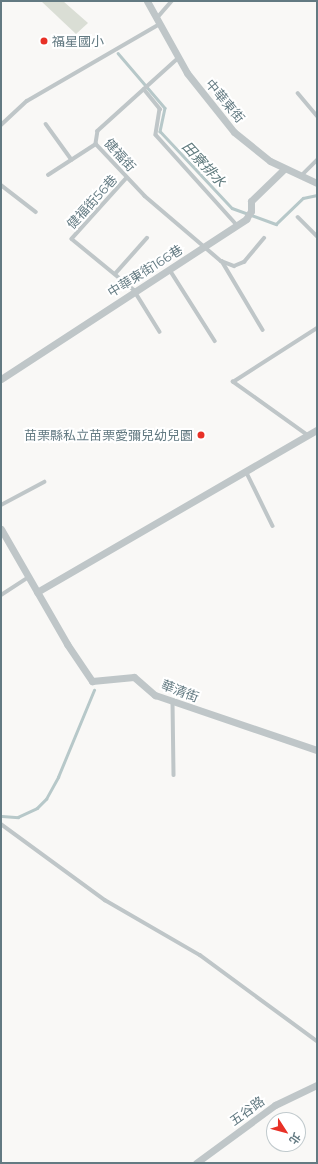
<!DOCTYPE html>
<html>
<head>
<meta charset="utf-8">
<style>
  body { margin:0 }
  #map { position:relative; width:318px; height:1164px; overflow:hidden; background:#f9f8f6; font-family:Montserrat,"Noto Sans TC",sans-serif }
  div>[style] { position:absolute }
  .green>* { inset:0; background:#daded5 }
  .stream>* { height:2.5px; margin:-1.25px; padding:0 1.25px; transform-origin:1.25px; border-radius:1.25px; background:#b7c8c9 }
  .lane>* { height:3.5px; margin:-1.75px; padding:0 1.75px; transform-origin:1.75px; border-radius:1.75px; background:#bfc6c8 }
  .street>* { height:7px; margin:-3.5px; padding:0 3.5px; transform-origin:3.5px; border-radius:3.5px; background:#bfc6c8 }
  .dots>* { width:11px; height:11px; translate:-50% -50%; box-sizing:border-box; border:2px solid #fff; border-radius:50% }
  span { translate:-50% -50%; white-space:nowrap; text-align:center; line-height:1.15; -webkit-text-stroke:4px #fff; paint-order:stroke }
  .poi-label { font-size:13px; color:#637a82 }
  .left { translate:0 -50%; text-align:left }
  .right { translate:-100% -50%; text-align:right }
  .street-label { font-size:13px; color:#637a82 }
  .water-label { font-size:14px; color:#5e797c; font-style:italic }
  .frame { position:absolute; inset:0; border:2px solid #637a82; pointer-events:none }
  .north { position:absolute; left:266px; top:1112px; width:40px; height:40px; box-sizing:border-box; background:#fff; border:1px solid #c1cacd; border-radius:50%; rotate:126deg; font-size:11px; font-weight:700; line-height:16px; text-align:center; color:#637a82 }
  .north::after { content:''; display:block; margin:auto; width:14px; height:18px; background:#e83127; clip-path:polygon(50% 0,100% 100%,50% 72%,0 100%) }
</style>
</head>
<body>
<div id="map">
  <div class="green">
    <i style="clip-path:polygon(41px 1px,63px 1px,88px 23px,76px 34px)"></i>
  </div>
  <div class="stream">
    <i style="left:118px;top:53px;width:72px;rotate:49.5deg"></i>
    <i style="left:165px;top:108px;width:24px;rotate:102deg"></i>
    <i style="left:160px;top:131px;width:105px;rotate:46.9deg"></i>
    <i style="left:232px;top:208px;width:47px;rotate:20deg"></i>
    <i style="left:276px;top:224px;width:37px;rotate:-44deg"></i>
    <i style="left:303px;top:198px;width:14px;rotate:-12deg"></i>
    <i style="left:2px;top:816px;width:16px;rotate:4deg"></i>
    <i style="left:18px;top:817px;width:21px;rotate:-25deg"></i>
    <i style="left:37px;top:808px;width:13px;rotate:-45deg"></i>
    <i style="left:46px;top:799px;width:25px;rotate:-61deg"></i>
    <i style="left:58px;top:777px;width:94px;rotate:-67.5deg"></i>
  </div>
  <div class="lane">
    <i style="left:157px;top:18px;width:23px;rotate:-49deg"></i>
    <i style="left:178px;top:59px;width:108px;rotate:138deg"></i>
    <i style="left:98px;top:131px;width:13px;rotate:99deg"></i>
    <i style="left:96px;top:144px;width:71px;rotate:46.7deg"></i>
    <i style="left:145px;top:196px;width:100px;rotate:40.5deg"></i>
    <i style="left:221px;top:261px;width:14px;rotate:21deg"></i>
    <i style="left:234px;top:266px;width:11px;rotate:-22deg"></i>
    <i style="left:244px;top:262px;width:31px;rotate:-50deg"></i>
    <i style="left:144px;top:89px;width:26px;rotate:51deg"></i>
    <i style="left:160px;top:109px;width:26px;rotate:99deg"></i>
    <i style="left:156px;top:135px;width:120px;rotate:48deg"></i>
    <i style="left:298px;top:93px;width:30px;rotate:50deg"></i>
    <i style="left:46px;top:124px;width:44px;rotate:54.2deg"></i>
    <i style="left:1px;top:125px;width:35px;rotate:-43deg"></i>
    <i style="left:27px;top:101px;width:154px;rotate:-30.1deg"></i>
    <i style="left:48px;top:175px;width:57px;rotate:-32.9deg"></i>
    <i style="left:301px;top:176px;width:23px;rotate:-45deg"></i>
    <i style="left:127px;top:178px;width:82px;rotate:132deg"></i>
    <i style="left:72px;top:239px;width:80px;rotate:39.4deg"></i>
    <i style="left:134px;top:290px;width:49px;rotate:58.2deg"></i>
    <i style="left:1px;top:185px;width:44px;rotate:37.6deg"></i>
    <i style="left:298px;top:217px;width:27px;rotate:45deg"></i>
    <i style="left:222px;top:261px;width:80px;rotate:59.3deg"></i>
    <i style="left:170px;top:270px;width:84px;rotate:57.6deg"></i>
    <i style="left:115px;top:274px;width:48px;rotate:-48.4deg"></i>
    <i style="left:307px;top:435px;width:91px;rotate:-144.4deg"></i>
    <i style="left:233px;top:382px;width:100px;rotate:-32.7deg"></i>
    <i style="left:246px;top:471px;width:61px;rotate:63.9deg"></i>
    <i style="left:1px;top:505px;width:49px;rotate:-28.1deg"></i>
    <i style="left:1px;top:595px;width:31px;rotate:-33deg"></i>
    <i style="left:173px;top:702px;width:73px;rotate:89.2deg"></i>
    <i style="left:1px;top:824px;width:129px;rotate:36.2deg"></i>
    <i style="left:105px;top:900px;width:110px;rotate:30.1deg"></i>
    <i style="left:200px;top:955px;width:145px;rotate:36.3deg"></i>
  </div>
  <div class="street">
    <i style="left:147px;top:1px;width:82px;rotate:60.9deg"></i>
    <i style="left:187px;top:73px;width:75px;rotate:51.5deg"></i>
    <i style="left:234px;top:132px;width:46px;rotate:38.9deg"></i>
    <i style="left:270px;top:161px;width:52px;rotate:25.1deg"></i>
    <i style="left:1px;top:379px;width:293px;rotate:-33.1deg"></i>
    <i style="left:246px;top:219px;width:9px;rotate:-58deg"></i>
    <i style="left:251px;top:211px;width:10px;rotate:-90deg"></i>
    <i style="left:251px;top:201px;width:46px;rotate:-44.1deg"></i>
    <i style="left:1px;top:529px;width:133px;rotate:60.1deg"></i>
    <i style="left:67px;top:644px;width:45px;rotate:56deg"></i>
    <i style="left:92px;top:681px;width:42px;rotate:-5.4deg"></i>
    <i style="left:134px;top:677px;width:28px;rotate:41deg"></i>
    <i style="left:155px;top:695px;width:171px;rotate:18.8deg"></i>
    <i style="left:37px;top:592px;width:323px;rotate:-30.1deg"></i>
    <i style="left:196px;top:1163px;width:98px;rotate:-36.3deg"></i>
    <i style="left:275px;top:1105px;width:47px;rotate:-25.5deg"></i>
  </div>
  <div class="dots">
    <i style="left:44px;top:41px;background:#e83127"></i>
    <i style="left:201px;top:435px;background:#e83127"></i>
  </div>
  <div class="poi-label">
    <span class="left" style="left:52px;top:41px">福星國小</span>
    <span class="right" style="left:193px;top:435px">苗栗縣私立苗栗愛彌兒幼兒園</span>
  </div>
  <div class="street-label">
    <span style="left:225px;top:101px;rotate:50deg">中華東街</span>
    <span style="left:120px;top:155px;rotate:48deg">健福街</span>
    <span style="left:92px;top:202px;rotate:-48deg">健福街56巷</span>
    <span style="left:145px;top:271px;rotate:-32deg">中華東街166巷</span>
    <span style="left:180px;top:691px;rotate:21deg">華清街</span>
    <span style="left:247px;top:1111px;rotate:-36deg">五谷路</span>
  </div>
  <div class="water-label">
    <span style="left:204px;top:164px;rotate:47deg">田寮排水</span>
  </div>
  <div class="frame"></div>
  <div class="north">北</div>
</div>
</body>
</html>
